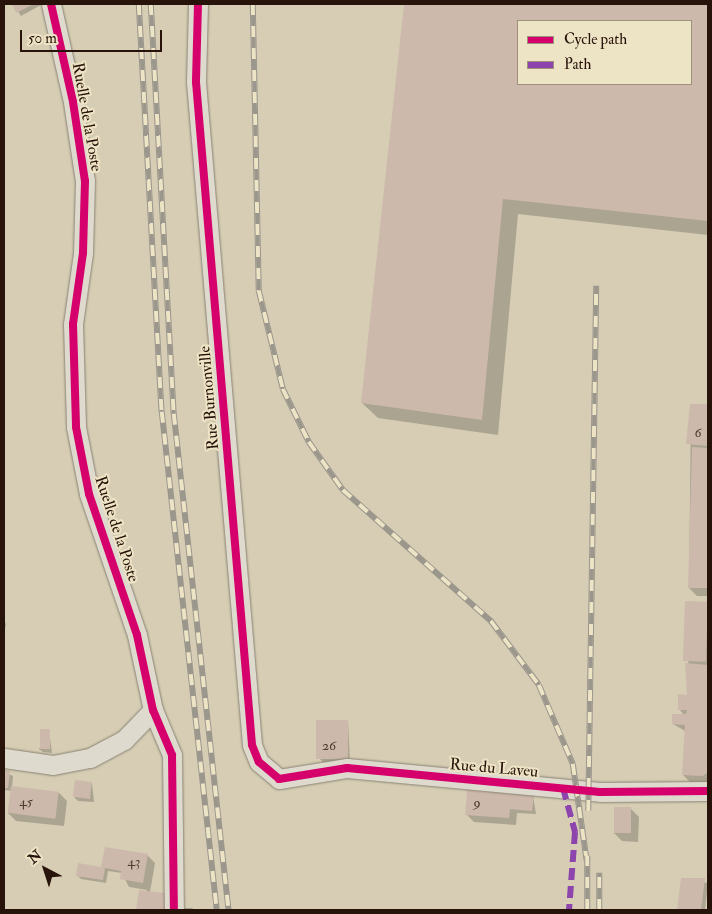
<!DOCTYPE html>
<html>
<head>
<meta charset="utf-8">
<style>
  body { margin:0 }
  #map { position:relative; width:712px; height:914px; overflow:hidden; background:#d6cdb4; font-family:"IM FELL Double Pica",serif }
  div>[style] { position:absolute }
  .shadow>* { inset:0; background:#0003 }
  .building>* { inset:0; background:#cdb9ab; transform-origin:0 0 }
  .roads { filter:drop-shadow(0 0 1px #8a8273) drop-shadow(0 0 1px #8a8273) }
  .minor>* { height:19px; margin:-9.5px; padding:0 9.5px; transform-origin:9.5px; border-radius:9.5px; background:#dedace }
  .rail>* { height:5.5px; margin-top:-2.75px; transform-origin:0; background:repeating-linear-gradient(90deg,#ede3c5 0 11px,#9c978d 0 22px); box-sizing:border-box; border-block:1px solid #9c978d }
  .quiet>* { height:6px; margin-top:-3px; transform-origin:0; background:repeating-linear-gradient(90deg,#8e44ad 0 12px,transparent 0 18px) }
  .cycleway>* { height:8px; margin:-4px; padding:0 4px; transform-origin:4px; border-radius:4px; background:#d6006c }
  span { translate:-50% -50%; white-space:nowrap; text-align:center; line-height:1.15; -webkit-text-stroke:4px #ede3c5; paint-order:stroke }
  .number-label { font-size:14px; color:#513c32 }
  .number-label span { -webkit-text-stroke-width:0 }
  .street-label { font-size:16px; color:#28130a }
  .frame { position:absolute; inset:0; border:5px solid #28130a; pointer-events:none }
  .legend { position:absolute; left:517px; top:20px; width:175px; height:65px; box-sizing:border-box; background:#ede3c5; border:1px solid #9e907a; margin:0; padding:6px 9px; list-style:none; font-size:15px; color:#28130a }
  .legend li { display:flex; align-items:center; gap:10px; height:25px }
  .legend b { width:25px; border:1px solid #9e907a }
  .north { position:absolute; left:20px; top:844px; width:50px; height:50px; -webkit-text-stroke:4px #ede3c5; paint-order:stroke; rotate:320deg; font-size:14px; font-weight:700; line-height:20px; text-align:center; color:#28130a }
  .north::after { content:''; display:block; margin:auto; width:18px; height:22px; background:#28130a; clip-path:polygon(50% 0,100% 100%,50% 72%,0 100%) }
  .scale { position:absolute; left:20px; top:30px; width:142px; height:22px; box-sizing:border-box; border:2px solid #28130a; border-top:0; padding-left:6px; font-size:15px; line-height:18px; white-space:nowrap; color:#28130a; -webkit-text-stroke:4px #ede3c5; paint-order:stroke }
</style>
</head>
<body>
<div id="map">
  <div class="shadow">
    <i style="clip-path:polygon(13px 4px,41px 4px,41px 5px,21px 16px)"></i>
    <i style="clip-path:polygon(evenodd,405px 4px,708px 4px,708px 235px,518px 214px,498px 435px,378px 418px,362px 403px,405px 4px,518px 21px,691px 21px,691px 84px,518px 84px,518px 21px)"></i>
    <i style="clip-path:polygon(691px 406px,708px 406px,708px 596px,697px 596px,689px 588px)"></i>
    <i style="clip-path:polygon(687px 602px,708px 603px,708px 783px,691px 783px,683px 775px,687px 732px,673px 724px,685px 716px,679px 709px,689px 696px)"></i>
    <i style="clip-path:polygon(4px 621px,6px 624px,4px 634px)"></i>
    <i style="clip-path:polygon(348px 721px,350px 763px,328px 767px,320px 759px)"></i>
    <i style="clip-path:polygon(49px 731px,52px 753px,43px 752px,39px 749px)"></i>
    <i style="clip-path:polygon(4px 772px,13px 776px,12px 787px,59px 793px,67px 801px,64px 826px,16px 821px,8px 813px,11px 791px,4px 790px)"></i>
    <i style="clip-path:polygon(92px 783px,94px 802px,78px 801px,74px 797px)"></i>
    <i style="clip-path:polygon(533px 796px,536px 814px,517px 813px,516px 825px,474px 822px,466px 814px)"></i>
    <i style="clip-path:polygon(631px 809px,639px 817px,638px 842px,622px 841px,614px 833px)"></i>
    <i style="clip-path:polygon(106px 848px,147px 855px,155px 863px,150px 892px,172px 910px,138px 910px,147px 890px,129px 887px,122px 873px,108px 871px,106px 883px,81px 879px,77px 875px,102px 869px)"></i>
    <i style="clip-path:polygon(682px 879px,708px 883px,705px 910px,678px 910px)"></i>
    <i style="clip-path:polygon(179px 908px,192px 908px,195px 910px,179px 910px)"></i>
  </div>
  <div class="building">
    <i style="clip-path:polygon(12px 4px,34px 4px,16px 13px)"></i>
    <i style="clip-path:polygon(evenodd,404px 4px,708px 4px,708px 221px,503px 199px,482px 420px,361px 403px,404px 4px,518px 21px,691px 21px,691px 84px,518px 84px,518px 21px)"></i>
    <i style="clip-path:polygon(690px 404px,708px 404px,708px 446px,686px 444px)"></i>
    <i style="clip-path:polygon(692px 447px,708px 448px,708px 588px,688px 588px)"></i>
    <i style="left:685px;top:601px;width:23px;height:60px;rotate:2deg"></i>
    <i style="clip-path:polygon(685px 663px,708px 665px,708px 772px,703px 776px,682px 775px,685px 725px,672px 724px,672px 714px,686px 714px,687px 710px,678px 710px,678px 694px,687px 695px)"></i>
    <i style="left:316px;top:720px;width:32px;height:39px"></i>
    <i style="left:40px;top:729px;width:10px;height:20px"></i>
    <i style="clip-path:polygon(4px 770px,10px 771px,8px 788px,4px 788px)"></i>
    <i style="left:75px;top:780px;width:17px;height:17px;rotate:7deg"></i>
    <i style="left:11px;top:786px;width:48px;height:27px;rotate:7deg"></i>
    <i style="clip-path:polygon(467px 790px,534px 795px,532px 811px,510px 809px,509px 818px,465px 815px)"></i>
    <i style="left:614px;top:807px;width:17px;height:26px"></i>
    <i style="clip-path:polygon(105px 847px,148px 854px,143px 883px,120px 879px,121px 871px,105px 868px,103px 880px,76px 876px,78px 863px,101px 867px)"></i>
    <i style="clip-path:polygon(681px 878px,705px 878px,701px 910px,677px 910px)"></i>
    <i style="clip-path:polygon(139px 890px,171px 894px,169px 910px,136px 910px)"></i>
  </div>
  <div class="roads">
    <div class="minor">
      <i style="left:51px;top:4px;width:100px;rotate:77.3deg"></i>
      <i style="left:73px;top:102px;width:80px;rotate:81.4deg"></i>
      <i style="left:85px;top:181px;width:72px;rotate:91.6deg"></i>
      <i style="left:83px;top:253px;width:72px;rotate:98deg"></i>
      <i style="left:73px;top:324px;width:103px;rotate:88.3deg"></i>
      <i style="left:76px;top:427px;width:68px;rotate:79deg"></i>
      <i style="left:89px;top:494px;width:149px;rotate:71.2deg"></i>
      <i style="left:137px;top:635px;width:77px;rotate:78deg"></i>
      <i style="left:153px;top:710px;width:49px;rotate:67.1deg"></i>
      <i style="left:172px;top:755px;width:155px;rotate:89.3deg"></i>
      <i style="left:198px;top:4px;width:78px;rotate:91.5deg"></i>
      <i style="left:196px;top:82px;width:665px;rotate:85.17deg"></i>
      <i style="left:252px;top:745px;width:18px;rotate:68deg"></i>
      <i style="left:259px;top:762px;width:26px;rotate:40deg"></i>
      <i style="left:279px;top:779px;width:69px;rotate:-9.2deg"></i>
      <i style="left:347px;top:768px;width:254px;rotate:5.4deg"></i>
      <i style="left:600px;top:792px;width:108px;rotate:-0.5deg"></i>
      <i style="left:4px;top:758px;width:49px;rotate:8.1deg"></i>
      <i style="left:53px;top:765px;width:38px;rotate:-11deg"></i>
      <i style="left:90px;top:758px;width:38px;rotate:-28deg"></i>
      <i style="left:124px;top:740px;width:42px;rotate:-46deg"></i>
    </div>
  </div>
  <div class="rail">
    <i style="left:139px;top:4px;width:409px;rotate:86.8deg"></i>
    <i style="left:162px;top:412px;width:501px;rotate:83.7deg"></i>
    <i style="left:151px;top:4px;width:411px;rotate:86.8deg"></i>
    <i style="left:174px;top:414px;width:499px;rotate:83.7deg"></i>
    <i style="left:253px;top:4px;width:287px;rotate:88.8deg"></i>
    <i style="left:259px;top:291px;width:101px;rotate:76.2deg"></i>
    <i style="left:283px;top:389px;width:59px;rotate:63.9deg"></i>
    <i style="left:309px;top:442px;width:59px;rotate:54.7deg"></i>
    <i style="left:343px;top:490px;width:198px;rotate:41.5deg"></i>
    <i style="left:491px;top:621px;width:80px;rotate:53.1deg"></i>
    <i style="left:539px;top:685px;width:86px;rotate:66.7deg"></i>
    <i style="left:573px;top:764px;width:98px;rotate:81.8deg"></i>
    <i style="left:588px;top:811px;width:525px;rotate:-89.13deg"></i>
    <i style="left:587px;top:910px;width:54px;rotate:-90deg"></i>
    <i style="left:599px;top:910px;width:37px;rotate:-90deg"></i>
  </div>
  <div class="quiet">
    <i style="left:563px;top:788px;width:46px;rotate:74.7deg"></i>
    <i style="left:575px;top:832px;width:78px;rotate:94.4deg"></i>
  </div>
  <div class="cycleway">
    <i style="left:51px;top:4px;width:100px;rotate:77.3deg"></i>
    <i style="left:73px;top:102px;width:80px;rotate:81.4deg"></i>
    <i style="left:85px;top:181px;width:72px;rotate:91.6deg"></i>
    <i style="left:83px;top:253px;width:72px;rotate:98deg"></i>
    <i style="left:73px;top:324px;width:103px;rotate:88.3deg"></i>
    <i style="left:76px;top:427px;width:68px;rotate:79deg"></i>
    <i style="left:89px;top:494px;width:149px;rotate:71.2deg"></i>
    <i style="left:137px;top:635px;width:77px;rotate:78deg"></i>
    <i style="left:153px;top:710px;width:49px;rotate:67.1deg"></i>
    <i style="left:172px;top:755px;width:155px;rotate:89.3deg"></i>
    <i style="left:198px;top:4px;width:78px;rotate:91.5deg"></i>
    <i style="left:196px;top:82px;width:665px;rotate:85.17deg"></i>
    <i style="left:252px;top:745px;width:18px;rotate:68deg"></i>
    <i style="left:259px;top:762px;width:26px;rotate:40deg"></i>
    <i style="left:279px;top:779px;width:69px;rotate:-9.2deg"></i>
    <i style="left:347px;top:768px;width:254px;rotate:5.4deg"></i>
    <i style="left:600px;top:792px;width:108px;rotate:-0.5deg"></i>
  </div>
  <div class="number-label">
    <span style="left:698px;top:433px">6</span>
    <span style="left:329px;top:746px">26</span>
    <span style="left:26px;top:802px">45</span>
    <span style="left:477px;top:803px">9</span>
    <span style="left:134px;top:862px">43</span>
  </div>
  <div class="street-label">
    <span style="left:87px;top:117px;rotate:80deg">Ruelle de la Poste</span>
    <span style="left:209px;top:398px;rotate:-95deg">Rue Burnonville</span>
    <span style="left:117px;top:529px;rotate:72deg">Ruelle de la Poste</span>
    <span style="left:494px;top:768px;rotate:5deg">Rue du Laveu</span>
  </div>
  <div class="frame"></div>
  <ul class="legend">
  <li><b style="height:6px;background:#d6006c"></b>Cycle path</li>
  <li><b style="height:6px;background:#8e44ad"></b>Path</li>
  </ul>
  <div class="north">N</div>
  <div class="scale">50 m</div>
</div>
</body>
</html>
